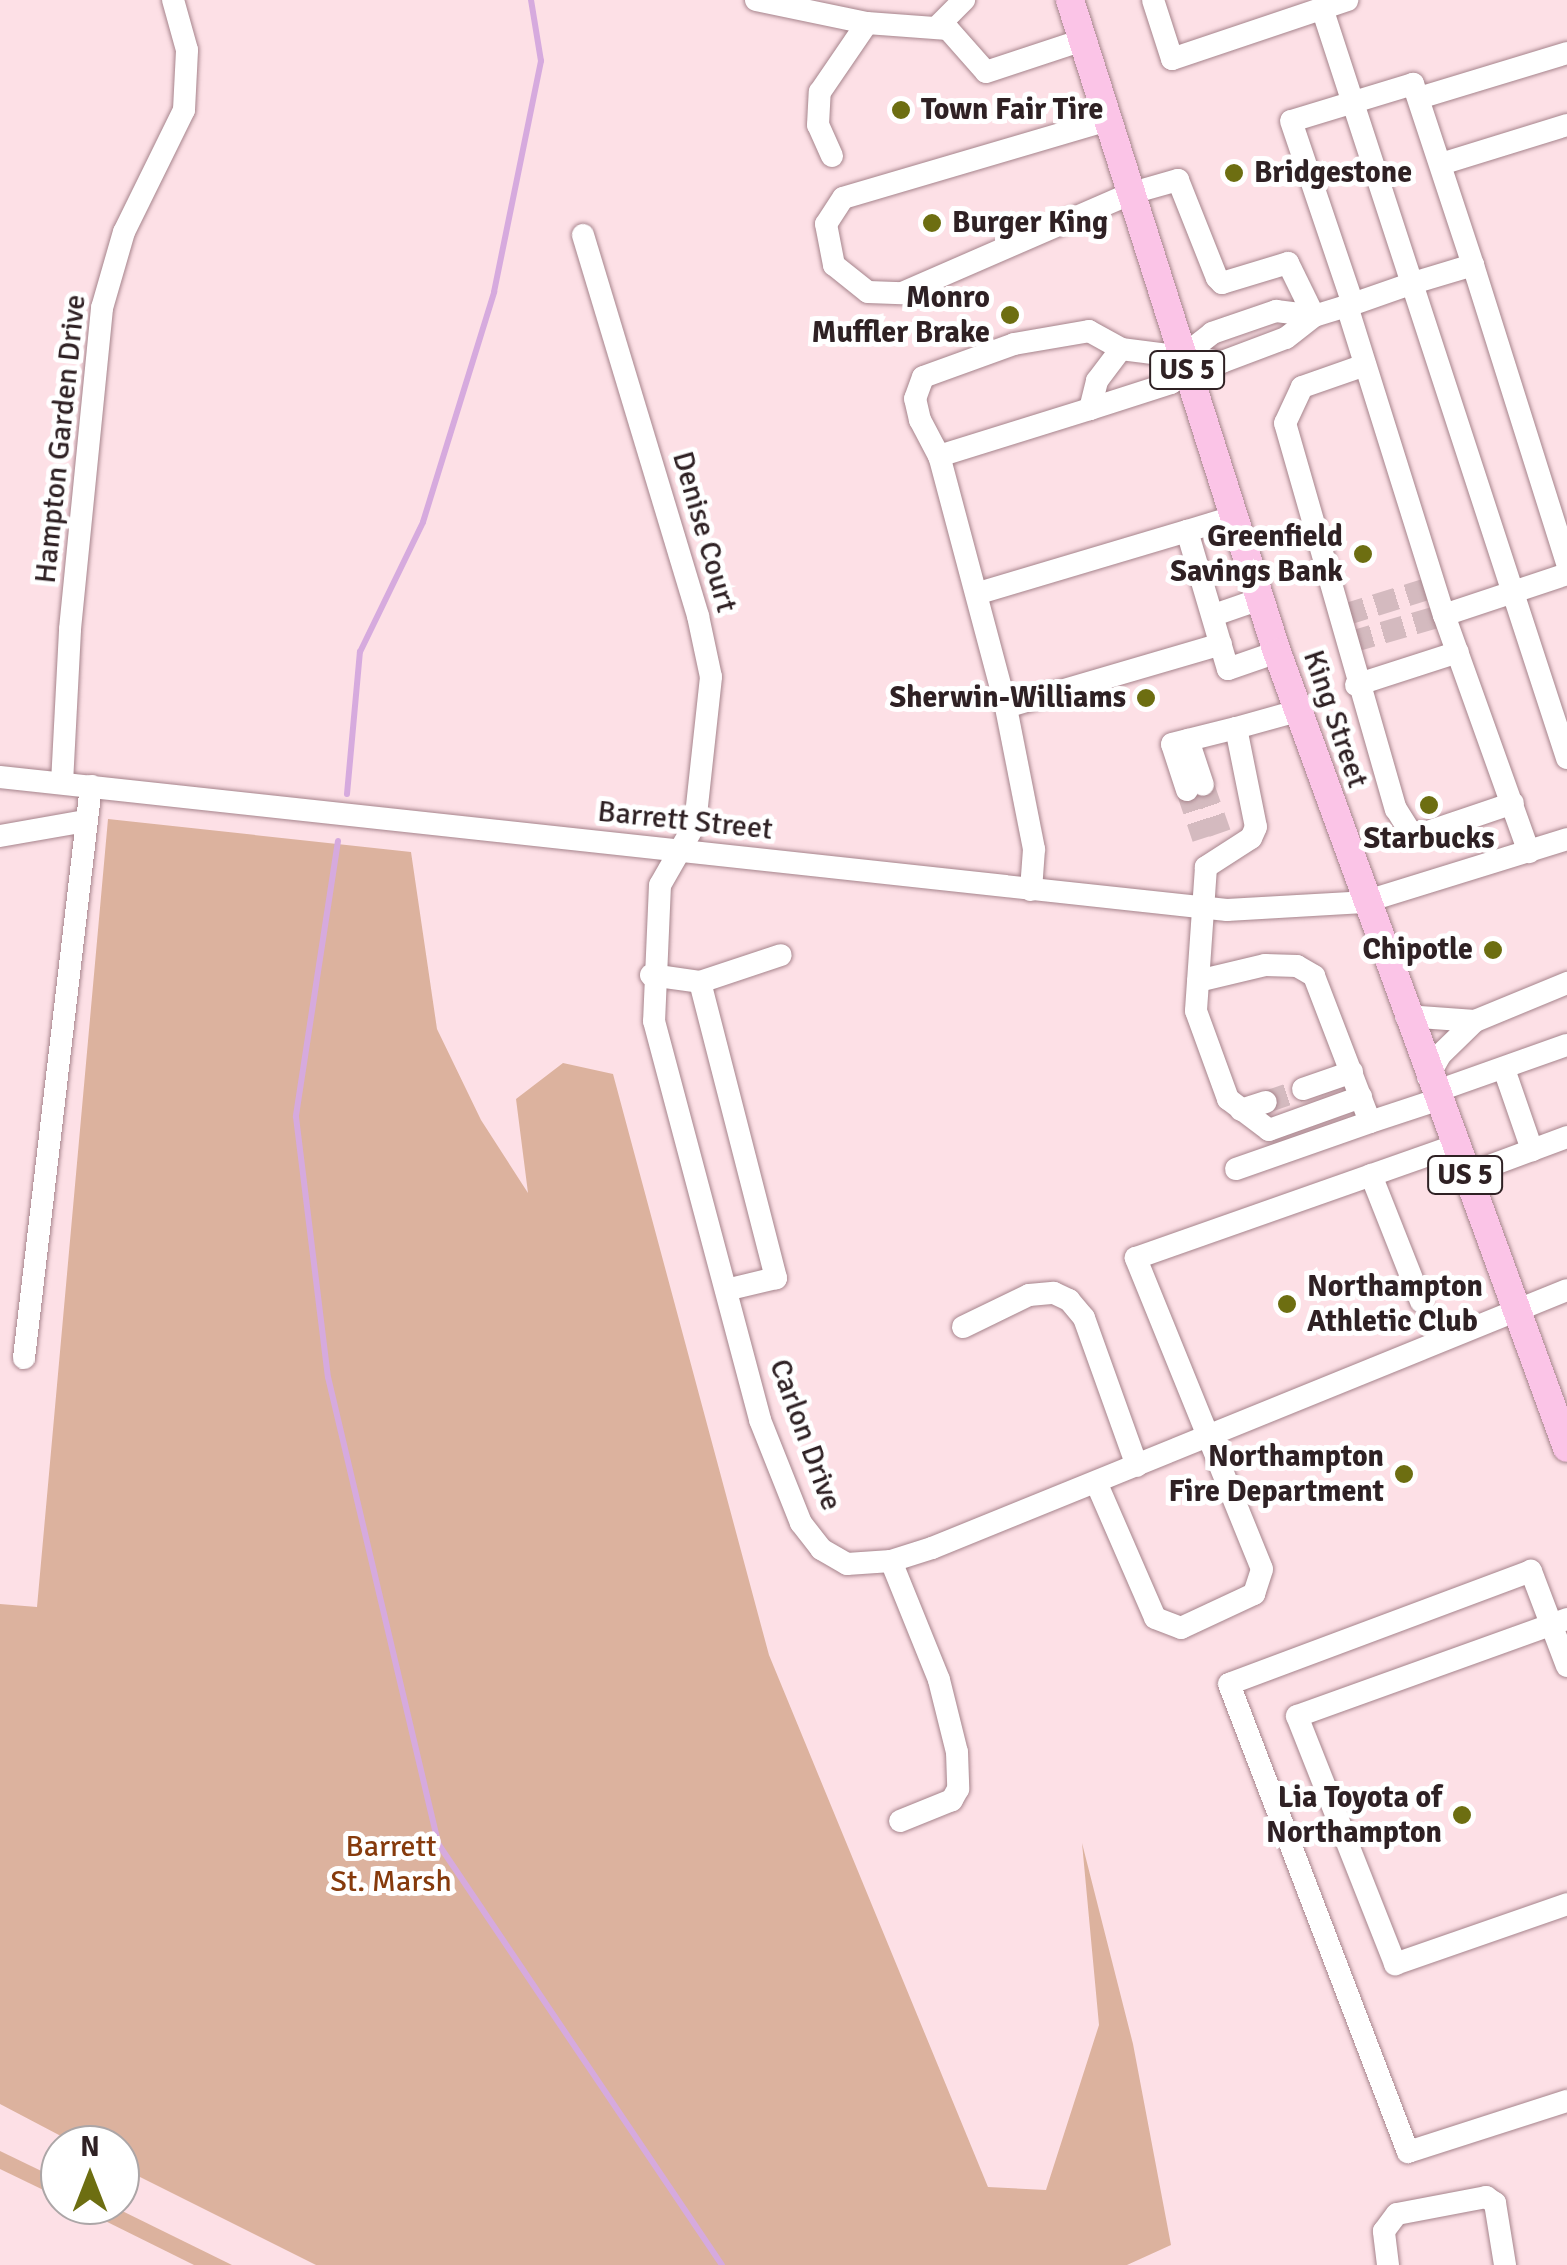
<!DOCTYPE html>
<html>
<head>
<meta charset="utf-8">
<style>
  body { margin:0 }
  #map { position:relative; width:1567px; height:2265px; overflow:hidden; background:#fde0e6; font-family:Signika,sans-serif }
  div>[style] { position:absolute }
  .green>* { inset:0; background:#dcb29e }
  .stream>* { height:6px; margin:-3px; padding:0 3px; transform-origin:3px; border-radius:3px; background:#d6aade }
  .minor-tunnel>* { height:22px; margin-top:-11px; transform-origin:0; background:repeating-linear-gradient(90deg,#d4babf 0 22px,transparent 0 33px) }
  .roads { filter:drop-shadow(0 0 2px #a6848c) drop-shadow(0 0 2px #a6848c) }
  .minor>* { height:22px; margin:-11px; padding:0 11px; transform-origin:11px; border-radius:11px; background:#fff }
  .major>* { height:28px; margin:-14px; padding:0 14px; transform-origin:14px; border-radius:14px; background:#fbc4e7 }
  .dots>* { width:28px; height:28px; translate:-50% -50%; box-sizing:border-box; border:5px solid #fff; border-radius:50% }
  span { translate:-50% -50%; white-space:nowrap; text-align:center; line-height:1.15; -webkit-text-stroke:10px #fff; paint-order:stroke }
  .shield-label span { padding:2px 8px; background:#fff; border:2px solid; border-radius:8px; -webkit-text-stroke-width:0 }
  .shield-label { font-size:28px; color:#2f2124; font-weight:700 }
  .poi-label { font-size:30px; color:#2f2124; font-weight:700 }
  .left { translate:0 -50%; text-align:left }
  .right { translate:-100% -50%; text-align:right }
  .street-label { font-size:30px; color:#2f2124 }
  .park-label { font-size:30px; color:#863a0c }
  .north { position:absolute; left:40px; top:2125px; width:100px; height:100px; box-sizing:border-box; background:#fff; border:2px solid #aca6a7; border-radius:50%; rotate:0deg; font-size:28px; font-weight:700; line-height:40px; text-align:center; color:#2f2124 }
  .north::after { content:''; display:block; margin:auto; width:35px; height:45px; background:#6d6e11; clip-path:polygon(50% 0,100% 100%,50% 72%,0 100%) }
</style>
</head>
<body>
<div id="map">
  <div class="green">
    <i style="clip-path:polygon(108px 819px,411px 852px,437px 1029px,481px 1120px,528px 1193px,516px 1099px,563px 1063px,613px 1074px,769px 1655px,988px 2187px,1046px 2190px,1099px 2025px,1082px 1843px,1133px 2044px,1171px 2245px,1127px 2265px,316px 2265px,120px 2167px,120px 2145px,78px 2145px,0 2104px,0 1604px,37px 1607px)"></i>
    <i style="clip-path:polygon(0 2151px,60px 2180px,60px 2198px,0 2169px)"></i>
    <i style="clip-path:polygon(73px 2205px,110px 2205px,232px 2265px,194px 2265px)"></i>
  </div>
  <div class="stream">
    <i style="left:347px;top:794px;width:143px;rotate:-84.8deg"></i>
    <i style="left:360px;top:652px;width:144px;rotate:-64.1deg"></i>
    <i style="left:423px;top:522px;width:241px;rotate:-72.8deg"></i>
    <i style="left:494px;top:292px;width:236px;rotate:-78.5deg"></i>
    <i style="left:541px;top:61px;width:62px;rotate:-99.3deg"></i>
    <i style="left:338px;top:841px;width:279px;rotate:98.7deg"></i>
    <i style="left:296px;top:1117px;width:262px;rotate:83deg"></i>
    <i style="left:328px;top:1377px;width:481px;rotate:76.7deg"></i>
    <i style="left:439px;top:1845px;width:506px;rotate:56.03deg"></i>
  </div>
  <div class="minor-tunnel">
    <i style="left:1344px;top:615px;width:94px;rotate:-17.3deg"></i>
    <i style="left:1351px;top:642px;width:97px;rotate:-16.2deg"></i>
    <i style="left:1203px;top:785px;width:51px;rotate:70.5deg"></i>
    <i style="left:1187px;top:790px;width:51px;rotate:71.6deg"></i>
    <i style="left:1266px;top:1102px;width:39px;rotate:-19deg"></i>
  </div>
  <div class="roads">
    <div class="minor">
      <i style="left:756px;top:0;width:113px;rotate:11.7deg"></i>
      <i style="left:1153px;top:0;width:62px;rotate:72.1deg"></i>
      <i style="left:1172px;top:59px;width:185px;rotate:-18.6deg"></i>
      <i style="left:1322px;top:8px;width:789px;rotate:71.91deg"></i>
      <i style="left:938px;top:26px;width:37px;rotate:-45deg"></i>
      <i style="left:1419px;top:98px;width:155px;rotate:-16.9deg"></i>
      <i style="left:1108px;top:120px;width:276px;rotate:163.6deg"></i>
      <i style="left:843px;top:198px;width:31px;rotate:123deg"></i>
      <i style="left:826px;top:224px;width:42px;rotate:79deg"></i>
      <i style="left:834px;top:265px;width:43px;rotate:38.5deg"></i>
      <i style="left:868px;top:292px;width:34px;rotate:2deg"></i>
      <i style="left:902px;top:293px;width:251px;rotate:-23.5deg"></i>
      <i style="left:1132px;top:193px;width:48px;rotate:-15.8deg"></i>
      <i style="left:1178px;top:180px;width:105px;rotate:68.3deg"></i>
      <i style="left:1217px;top:278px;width:7px;rotate:45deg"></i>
      <i style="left:1222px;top:283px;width:69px;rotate:-16.9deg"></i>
      <i style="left:1288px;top:263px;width:59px;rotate:63.9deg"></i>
      <i style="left:832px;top:156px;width:34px;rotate:-114deg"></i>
      <i style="left:818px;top:125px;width:33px;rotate:-87deg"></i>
      <i style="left:820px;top:92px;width:83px;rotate:-55.7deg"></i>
      <i style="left:867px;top:23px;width:81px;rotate:4.2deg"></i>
      <i style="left:948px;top:29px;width:57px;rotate:48.5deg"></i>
      <i style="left:986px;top:72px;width:102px;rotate:-18.3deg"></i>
      <i style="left:1441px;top:164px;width:132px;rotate:-17.2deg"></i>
      <i style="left:583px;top:235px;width:398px;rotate:73.2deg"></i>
      <i style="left:698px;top:616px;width:62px;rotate:78deg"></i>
      <i style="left:711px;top:677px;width:148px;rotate:96.2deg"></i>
      <i style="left:695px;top:824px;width:70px;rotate:119.8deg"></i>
      <i style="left:660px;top:885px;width:136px;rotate:92.5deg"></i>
      <i style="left:654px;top:1021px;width:413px;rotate:75.1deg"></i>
      <i style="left:760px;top:1420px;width:111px;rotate:68.3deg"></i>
      <i style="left:801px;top:1523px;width:33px;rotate:52deg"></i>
      <i style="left:821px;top:1549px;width:30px;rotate:30deg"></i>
      <i style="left:847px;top:1564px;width:44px;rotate:-3.9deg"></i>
      <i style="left:891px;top:1561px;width:43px;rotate:-17.6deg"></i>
      <i style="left:932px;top:1548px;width:685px;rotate:-22.11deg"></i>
      <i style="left:1473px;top:265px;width:312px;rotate:72.5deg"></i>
      <i style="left:1347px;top:306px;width:324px;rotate:72.6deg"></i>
      <i style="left:1444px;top:615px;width:130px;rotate:-18.4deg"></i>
      <i style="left:1121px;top:349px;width:40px;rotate:127deg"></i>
      <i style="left:1097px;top:381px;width:29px;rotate:104deg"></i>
      <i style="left:1090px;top:409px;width:85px;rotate:-17.8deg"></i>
      <i style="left:1171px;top:383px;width:30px;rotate:-66deg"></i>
      <i style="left:1183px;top:356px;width:37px;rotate:-38deg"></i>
      <i style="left:1212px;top:333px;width:68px;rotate:-19deg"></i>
      <i style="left:1276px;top:311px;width:38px;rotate:7deg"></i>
      <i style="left:1365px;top:365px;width:67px;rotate:160.8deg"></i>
      <i style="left:1302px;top:387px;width:40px;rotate:115deg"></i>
      <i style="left:1285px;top:423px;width:402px;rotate:74deg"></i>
      <i style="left:1396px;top:809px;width:26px;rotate:58deg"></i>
      <i style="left:1410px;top:831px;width:12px;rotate:14deg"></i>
      <i style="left:1422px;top:834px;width:96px;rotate:-18.8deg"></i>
      <i style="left:939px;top:456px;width:158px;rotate:-17.3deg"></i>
      <i style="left:1233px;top:517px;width:48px;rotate:163.1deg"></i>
      <i style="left:1187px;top:531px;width:144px;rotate:73.5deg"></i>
      <i style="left:1228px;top:669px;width:52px;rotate:-19.1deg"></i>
      <i style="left:979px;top:593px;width:217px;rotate:-16.6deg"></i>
      <i style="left:1214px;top:615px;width:49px;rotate:-19.2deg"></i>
      <i style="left:1444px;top:615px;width:252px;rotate:70.3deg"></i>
      <i style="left:1356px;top:685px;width:107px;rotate:-17.9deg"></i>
      <i style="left:1006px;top:707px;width:224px;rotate:-16.3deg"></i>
      <i style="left:1236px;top:728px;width:63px;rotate:-15.6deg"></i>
      <i style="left:1188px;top:740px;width:47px;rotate:71.6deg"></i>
      <i style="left:0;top:777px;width:1234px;rotate:6.19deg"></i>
      <i style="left:1227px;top:910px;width:137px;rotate:-3.3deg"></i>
      <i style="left:1364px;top:902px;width:213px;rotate:-17.2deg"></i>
      <i style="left:62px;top:783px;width:154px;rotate:-87deg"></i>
      <i style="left:70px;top:629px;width:323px;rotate:-84.3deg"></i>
      <i style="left:102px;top:308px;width:79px;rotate:-73.9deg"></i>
      <i style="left:124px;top:232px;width:136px;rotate:-63.8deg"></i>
      <i style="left:184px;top:110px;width:60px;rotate:-87.1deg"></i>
      <i style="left:187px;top:50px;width:52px;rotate:-105.6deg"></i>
      <i style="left:1187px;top:790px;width:48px;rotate:-108.1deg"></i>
      <i style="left:1172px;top:744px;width:66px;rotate:-14deg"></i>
      <i style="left:1236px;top:728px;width:101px;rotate:78.6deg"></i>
      <i style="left:1256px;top:827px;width:12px;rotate:114deg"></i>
      <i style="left:1251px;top:838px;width:54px;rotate:147.2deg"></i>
      <i style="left:1206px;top:867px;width:144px;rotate:94deg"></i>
      <i style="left:1196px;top:1011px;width:94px;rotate:70deg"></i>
      <i style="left:1228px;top:1099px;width:51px;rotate:37.1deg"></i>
      <i style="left:1269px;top:1130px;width:98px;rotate:-19.7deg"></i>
      <i style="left:0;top:836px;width:86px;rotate:-10deg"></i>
      <i style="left:1031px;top:890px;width:41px;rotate:-85.8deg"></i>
      <i style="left:1034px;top:849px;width:145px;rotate:-101.2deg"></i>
      <i style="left:1006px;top:707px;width:260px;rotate:-104.9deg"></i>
      <i style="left:939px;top:456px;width:41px;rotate:-117.8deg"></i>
      <i style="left:920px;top:420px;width:22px;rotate:-103deg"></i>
      <i style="left:915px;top:399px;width:23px;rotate:-70deg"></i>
      <i style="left:923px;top:377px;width:97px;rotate:-19.9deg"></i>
      <i style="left:1014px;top:344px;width:76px;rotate:-9.8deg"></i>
      <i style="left:1089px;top:331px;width:37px;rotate:29deg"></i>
      <i style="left:1121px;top:349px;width:102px;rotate:7.3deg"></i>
      <i style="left:1222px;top:362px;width:68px;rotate:-20.6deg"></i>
      <i style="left:1286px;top:338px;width:36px;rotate:-38deg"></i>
      <i style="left:1314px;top:316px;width:34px;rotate:-17deg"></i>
      <i style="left:1347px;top:306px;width:6px;rotate:-18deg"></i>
      <i style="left:1353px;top:304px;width:64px;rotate:-19.3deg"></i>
      <i style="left:1413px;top:283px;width:63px;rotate:-16.7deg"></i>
      <i style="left:1473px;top:265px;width:191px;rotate:-108.3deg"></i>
      <i style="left:1413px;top:84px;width:127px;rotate:163.1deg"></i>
      <i style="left:1291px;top:121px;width:193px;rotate:71.3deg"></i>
      <i style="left:651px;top:975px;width:49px;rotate:8.1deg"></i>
      <i style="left:700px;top:982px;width:85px;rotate:-18.4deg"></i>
      <i style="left:1198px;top:981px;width:69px;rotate:-13.4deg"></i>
      <i style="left:1265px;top:965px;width:32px;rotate:2deg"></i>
      <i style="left:1297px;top:966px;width:20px;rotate:30deg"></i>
      <i style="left:1314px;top:976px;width:156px;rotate:69deg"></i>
      <i style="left:1370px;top:1122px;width:71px;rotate:-18.2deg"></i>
      <i style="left:700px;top:982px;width:306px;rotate:75.6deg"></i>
      <i style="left:776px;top:1278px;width:51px;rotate:166.5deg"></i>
      <i style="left:1406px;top:1016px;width:69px;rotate:4.1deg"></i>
      <i style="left:1475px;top:1021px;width:100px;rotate:-22.4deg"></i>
      <i style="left:1504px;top:1069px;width:86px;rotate:70.9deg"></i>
      <i style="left:1428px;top:1077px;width:25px;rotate:-61deg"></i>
      <i style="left:1440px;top:1055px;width:49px;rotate:-44.2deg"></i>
      <i style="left:1303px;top:1089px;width:52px;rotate:-19.1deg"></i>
      <i style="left:1434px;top:1092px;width:141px;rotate:-19.5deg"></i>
      <i style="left:1241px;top:1110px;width:26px;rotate:-18deg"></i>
      <i style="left:1236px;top:1169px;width:142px;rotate:-19.3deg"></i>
      <i style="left:1371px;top:1175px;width:136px;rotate:68.4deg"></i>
      <i style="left:1465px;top:1175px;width:109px;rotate:-20.4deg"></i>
      <i style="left:963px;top:1327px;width:73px;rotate:-25.9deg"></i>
      <i style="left:1029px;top:1295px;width:25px;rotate:-5deg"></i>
      <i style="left:1054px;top:1293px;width:17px;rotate:25deg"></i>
      <i style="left:1069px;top:1300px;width:23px;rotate:50deg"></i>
      <i style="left:1084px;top:1318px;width:157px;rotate:70.3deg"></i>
      <i style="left:24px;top:1358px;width:576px;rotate:-83.32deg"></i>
      <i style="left:1096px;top:1482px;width:148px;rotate:66.5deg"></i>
      <i style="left:1155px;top:1618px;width:28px;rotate:21deg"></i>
      <i style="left:1181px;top:1628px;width:81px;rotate:-25deg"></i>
      <i style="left:1254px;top:1594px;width:26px;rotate:-72deg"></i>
      <i style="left:1262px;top:1569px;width:336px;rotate:-112.1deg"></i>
      <i style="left:1136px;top:1258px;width:337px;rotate:-19.4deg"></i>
      <i style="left:891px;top:1561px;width:128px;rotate:68deg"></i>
      <i style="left:939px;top:1680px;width:74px;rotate:76deg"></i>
      <i style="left:957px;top:1752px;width:37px;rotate:88deg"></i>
      <i style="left:958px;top:1789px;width:13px;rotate:119deg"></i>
      <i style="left:952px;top:1800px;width:56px;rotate:158deg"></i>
      <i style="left:1567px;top:1619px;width:287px;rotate:160.2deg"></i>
      <i style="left:1297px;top:1716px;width:267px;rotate:68.4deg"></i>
      <i style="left:1395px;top:1964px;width:182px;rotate:-19.2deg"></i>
      <i style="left:1567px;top:1666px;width:102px;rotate:-110.8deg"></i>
      <i style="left:1531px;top:1571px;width:322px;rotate:159.5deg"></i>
      <i style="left:1229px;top:1684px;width:501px;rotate:69.07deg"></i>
      <i style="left:1408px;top:2152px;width:167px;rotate:-17.8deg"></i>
      <i style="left:1388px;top:2265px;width:34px;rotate:-97deg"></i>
      <i style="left:1384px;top:2231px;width:21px;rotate:-53deg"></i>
      <i style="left:1397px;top:2214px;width:91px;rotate:-10.8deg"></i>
      <i style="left:1486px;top:2197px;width:11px;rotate:34deg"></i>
      <i style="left:1495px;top:2203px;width:63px;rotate:80.8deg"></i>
    </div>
    <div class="major">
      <i style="left:1070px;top:0;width:684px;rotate:72.39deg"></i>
      <i style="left:1277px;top:652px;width:847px;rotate:69.98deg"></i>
    </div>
  </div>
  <div class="dots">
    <i style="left:901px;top:110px;background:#6d6e11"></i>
    <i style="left:1234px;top:173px;background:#6d6e11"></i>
    <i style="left:932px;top:223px;background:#6d6e11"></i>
    <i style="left:1010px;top:315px;background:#6d6e11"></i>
    <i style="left:1363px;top:554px;background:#6d6e11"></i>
    <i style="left:1146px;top:698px;background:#6d6e11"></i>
    <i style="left:1429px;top:805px;background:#6d6e11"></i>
    <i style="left:1493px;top:950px;background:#6d6e11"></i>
    <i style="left:1287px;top:1304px;background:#6d6e11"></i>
    <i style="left:1404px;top:1474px;background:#6d6e11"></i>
    <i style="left:1462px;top:1815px;background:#6d6e11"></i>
  </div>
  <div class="shield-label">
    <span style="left:1187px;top:370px">US 5</span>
    <span style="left:1465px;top:1175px">US 5</span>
  </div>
  <div class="poi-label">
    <span class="left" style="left:921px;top:110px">Town Fair Tire</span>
    <span class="left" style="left:1254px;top:173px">Bridgestone</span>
    <span class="left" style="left:952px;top:223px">Burger King</span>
    <span class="right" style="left:990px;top:315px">Monro<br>Muffler Brake</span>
    <span class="right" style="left:1343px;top:554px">Greenfield<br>Savings Bank</span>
    <span class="right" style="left:1126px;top:698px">Sherwin-Williams</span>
    <span style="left:1429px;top:839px">Starbucks</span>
    <span class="right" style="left:1473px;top:950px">Chipotle</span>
    <span class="left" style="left:1307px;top:1304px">Northampton<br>Athletic Club</span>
    <span class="right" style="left:1384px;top:1474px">Northampton<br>Fire Department</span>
    <span class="right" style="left:1442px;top:1815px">Lia Toyota of<br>Northampton</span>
  </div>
  <div class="street-label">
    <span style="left:61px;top:439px;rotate:-84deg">Hampton Garden Drive</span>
    <span style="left:704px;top:532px;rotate:74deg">Denise Court</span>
    <span style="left:1335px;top:719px;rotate:71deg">King Street</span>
    <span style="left:685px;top:821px;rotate:6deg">Barrett Street</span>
    <span style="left:805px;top:1435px;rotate:70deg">Carlon Drive</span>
  </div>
  <div class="park-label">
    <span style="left:391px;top:1864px">Barrett<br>St. Marsh</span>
  </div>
  <div class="north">N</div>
</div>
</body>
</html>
